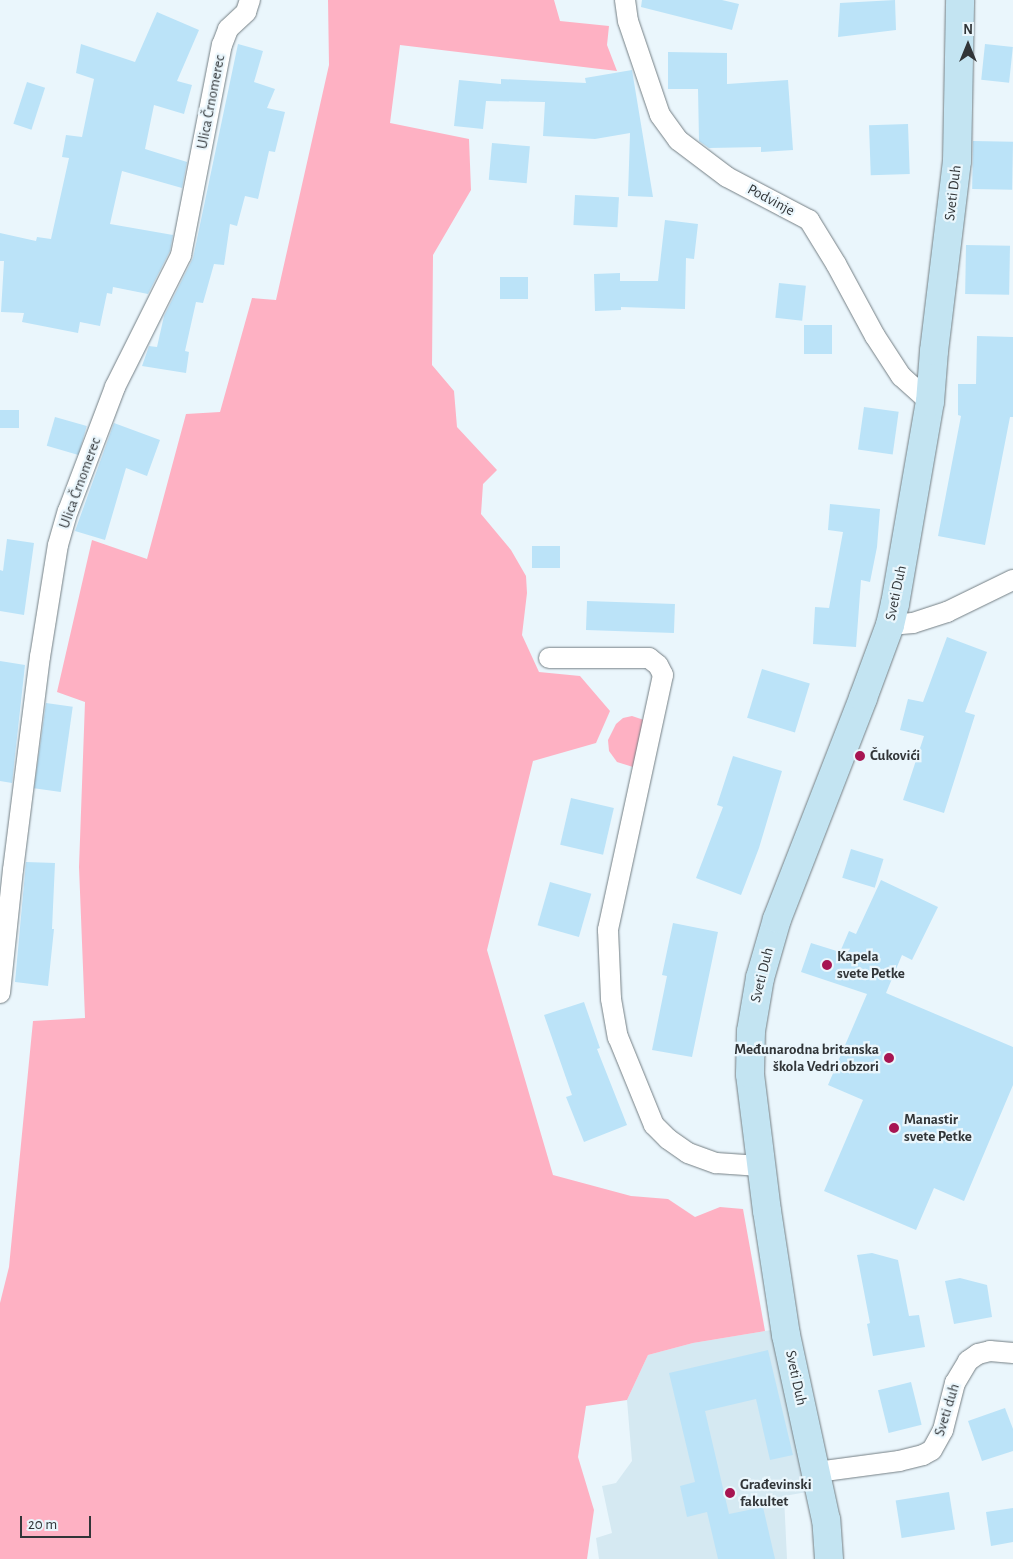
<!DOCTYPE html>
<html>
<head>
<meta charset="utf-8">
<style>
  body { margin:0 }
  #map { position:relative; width:1013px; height:1559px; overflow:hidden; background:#eaf6fc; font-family:"Alegreya Sans",sans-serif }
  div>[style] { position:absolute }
  .built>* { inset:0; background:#d5e9f2 }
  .green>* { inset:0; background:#feb1c3 }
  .building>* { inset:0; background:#bbe3f8; transform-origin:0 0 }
  .roads { filter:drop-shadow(0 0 1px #747f84) drop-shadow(0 0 1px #747f84) }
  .street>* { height:20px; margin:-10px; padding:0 10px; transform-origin:10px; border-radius:10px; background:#fff }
  .secondary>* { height:28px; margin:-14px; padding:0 14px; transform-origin:14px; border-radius:14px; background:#c3e4f2 }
  .dots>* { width:14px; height:14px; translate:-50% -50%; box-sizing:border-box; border:2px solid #eaf6fc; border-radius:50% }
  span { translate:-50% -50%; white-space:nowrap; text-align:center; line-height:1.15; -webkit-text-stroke:4.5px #eaf6fc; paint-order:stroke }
  .street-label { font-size:15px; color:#313538 }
  .poi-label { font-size:15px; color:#313538; font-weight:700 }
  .left { translate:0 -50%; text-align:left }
  .right { translate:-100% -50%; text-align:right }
  .north { position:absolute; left:943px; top:20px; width:50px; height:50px; -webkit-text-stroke:4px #eaf6fc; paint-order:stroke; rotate:0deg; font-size:14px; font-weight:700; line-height:20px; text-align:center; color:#313538 }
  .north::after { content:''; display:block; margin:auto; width:18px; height:22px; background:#313538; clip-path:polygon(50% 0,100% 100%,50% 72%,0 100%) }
  .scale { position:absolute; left:20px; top:1516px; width:71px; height:22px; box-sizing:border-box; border:2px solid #313538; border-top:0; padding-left:6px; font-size:15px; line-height:18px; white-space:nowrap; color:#313538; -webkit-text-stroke:4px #eaf6fc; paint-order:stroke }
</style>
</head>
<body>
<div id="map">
  <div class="built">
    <i style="clip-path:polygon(771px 1330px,807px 1492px,784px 1496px,787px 1559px,599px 1559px,596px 1538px,612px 1533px,602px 1486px,616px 1483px,632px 1461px,627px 1400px,648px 1355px,693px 1343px)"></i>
  </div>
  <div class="green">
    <i style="clip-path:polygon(328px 0,554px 0,560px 21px,609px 26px,607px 45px,617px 71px,400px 45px,390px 123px,469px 139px,471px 190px,433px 255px,432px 365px,454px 391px,457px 427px,497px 470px,483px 484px,481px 514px,511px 550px,526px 576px,527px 593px,522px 635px,539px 672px,580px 676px,610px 711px,596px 743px,533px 761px,487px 950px,553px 1175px,631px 1196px,668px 1199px,695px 1217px,720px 1207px,743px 1209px,765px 1331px,693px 1343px,648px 1355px,627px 1400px,586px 1406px,578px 1457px,594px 1510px,587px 1559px,0 1559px,0 1303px,9px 1267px,33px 1021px,85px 1018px,79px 867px,85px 702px,57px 692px,92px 540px,147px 559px,186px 414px,220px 412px,252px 298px,276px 300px,329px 65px)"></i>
    <i style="clip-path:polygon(632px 716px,644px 720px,633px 767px,617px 762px,609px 751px,608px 740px,616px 724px,623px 718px)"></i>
  </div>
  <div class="building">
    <i style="clip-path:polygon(642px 0,722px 0,739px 4px,732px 30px,641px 7px)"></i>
    <i style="clip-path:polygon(895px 0,896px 30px,838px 37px,840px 3px)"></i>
    <i style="clip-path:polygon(157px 12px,199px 30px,177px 81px,192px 85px,184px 114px,154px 105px,145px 149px,187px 162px,182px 188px,122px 171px,110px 224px,173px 235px,170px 251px,148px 294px,113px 287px,112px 294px,107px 293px,100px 326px,80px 322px,78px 333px,22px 322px,24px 313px,1px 312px,4px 261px,0 261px,0 233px,36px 241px,37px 237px,51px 239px,69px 158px,62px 157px,66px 135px,82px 137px,94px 79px,76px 73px,81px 44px,135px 62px)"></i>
    <i style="clip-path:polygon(238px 44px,263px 51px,254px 82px,275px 89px,267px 108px,285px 112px,275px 152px,269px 151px,258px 199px,245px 196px,237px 226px,230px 224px,224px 265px,214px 264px,203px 303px,196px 302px,185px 351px,189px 352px,186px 373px,142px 366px,149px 346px,157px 347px,164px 316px,193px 258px)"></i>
    <i style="left:985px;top:44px;width:28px;height:36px;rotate:6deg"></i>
    <i style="clip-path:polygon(668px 52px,727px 53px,727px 84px,788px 80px,793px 150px,761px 152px,761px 147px,709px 148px,699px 141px,698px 89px,668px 89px)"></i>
    <i style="clip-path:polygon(632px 70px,653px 197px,628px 196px,630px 133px,595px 139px,543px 136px,545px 102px,486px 101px,483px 129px,454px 126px,459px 80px,501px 84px,501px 79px,586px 83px,585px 78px)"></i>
    <i style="left:27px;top:82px;width:19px;height:44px;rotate:18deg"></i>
    <i style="left:908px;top:124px;width:50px;height:39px;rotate:88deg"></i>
    <i style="left:973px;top:141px;width:40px;height:48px;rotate:1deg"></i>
    <i style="left:492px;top:143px;width:38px;height:37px;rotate:5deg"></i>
    <i style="left:575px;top:195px;width:44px;height:30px;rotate:3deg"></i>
    <i style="clip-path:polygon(665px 220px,698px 224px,694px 259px,686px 258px,685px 309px,621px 307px,621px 310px,595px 311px,594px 274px,620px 273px,620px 281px,658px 281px)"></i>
    <i style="left:966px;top:245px;width:44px;height:49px;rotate:1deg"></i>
    <i style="left:500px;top:277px;width:28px;height:22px"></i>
    <i style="left:779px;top:283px;width:27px;height:35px;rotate:6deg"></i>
    <i style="left:804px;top:325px;width:28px;height:29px"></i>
    <i style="clip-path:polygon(977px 336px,1013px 337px,1013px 417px,1010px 417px,985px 545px,938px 536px,961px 416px,958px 415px,958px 384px,976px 384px)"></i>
    <i style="left:864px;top:407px;width:35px;height:43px;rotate:8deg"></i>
    <i style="left:0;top:410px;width:19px;height:18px"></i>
    <i style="left:55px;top:417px;width:33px;height:30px;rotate:16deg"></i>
    <i style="clip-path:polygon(114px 423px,160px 440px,147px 476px,126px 468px,105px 540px,75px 531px)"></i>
    <i style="clip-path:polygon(830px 504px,880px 509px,877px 547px,870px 582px,861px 580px,856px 647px,813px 644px,815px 607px,829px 608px,843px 532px,828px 530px)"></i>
    <i style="clip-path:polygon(7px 539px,34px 543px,24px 615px,0 611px,0 570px,3px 571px)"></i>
    <i style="left:532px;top:546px;width:28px;height:22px"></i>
    <i style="left:587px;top:601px;width:88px;height:29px;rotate:2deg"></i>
    <i style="clip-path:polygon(947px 637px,987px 652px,965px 712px,975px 715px,944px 813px,903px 800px,924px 736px,900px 730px,908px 699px,923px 702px)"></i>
    <i style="clip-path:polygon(0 661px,25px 665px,12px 783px,0 781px)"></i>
    <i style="left:762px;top:669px;width:50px;height:51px;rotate:17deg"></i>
    <i style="left:46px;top:703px;width:27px;height:86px;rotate:8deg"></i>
    <i style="clip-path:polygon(733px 756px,782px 771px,759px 848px,741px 895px,696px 878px,723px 807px,717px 805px)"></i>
    <i style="left:571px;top:798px;width:44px;height:48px;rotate:13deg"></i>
    <i style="left:851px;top:849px;width:34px;height:30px;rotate:17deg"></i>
    <i style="clip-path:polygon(26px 862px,55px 863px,52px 929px,54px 929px,48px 986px,15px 982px)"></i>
    <i style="clip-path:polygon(881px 880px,938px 907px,912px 960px,902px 955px,886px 993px,1013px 1047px,1013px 1085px,964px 1201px,934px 1188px,916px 1230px,824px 1191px,863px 1100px,828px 1085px,867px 994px,801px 972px,811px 943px,840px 952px,849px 931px,856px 934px)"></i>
    <i style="left:550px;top:882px;width:43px;height:45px;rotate:16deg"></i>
    <i style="clip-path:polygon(673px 923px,718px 932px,692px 1057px,652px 1050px,667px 976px,662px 975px)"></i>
    <i style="clip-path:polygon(584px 1002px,600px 1048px,597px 1049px,627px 1125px,584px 1142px,566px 1097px,572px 1095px,544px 1015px)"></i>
    <i style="clip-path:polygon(872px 1253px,898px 1260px,909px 1316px,919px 1315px,925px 1347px,873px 1356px,867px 1324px,870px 1323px,857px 1255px)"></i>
    <i style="clip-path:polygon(960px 1278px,987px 1285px,992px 1317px,954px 1324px,945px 1281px)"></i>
    <i style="clip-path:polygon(768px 1350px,793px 1455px,770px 1460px,756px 1399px,705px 1411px,729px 1514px,763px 1507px,775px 1559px,718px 1559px,707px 1512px,687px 1517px,680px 1486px,695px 1482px,669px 1373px)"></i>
    <i style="left:911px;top:1382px;width:44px;height:34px;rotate:76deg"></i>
    <i style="clip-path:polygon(1005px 1408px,1013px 1429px,1013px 1451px,982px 1461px,968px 1421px)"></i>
    <i style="left:949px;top:1492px;width:38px;height:54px;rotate:81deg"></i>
    <i style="clip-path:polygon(1013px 1508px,1013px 1542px,991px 1546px,986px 1512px)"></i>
  </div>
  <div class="roads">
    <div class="street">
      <i style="left:625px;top:0;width:21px;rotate:82deg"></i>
      <i style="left:628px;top:21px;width:99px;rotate:71.2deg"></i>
      <i style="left:660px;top:115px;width:31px;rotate:54deg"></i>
      <i style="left:678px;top:140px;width:61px;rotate:37.1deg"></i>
      <i style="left:727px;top:177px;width:93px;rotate:27.7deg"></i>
      <i style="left:809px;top:220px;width:52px;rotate:58.5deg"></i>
      <i style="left:836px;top:264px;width:82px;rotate:61.6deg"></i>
      <i style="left:875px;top:336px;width:48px;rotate:57deg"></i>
      <i style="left:901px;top:376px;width:39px;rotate:42deg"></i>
      <i style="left:890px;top:625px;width:23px;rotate:-5deg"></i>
      <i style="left:913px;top:623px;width:36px;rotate:-18deg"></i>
      <i style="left:947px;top:612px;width:73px;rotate:-25.9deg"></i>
      <i style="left:549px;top:658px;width:100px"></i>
      <i style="left:649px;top:658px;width:11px;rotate:38deg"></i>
      <i style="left:658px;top:665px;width:11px;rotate:63deg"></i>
      <i style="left:663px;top:675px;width:261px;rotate:102.2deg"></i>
      <i style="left:608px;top:930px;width:69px;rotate:87.5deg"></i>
      <i style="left:611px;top:999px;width:39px;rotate:80deg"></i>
      <i style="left:618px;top:1037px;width:95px;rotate:67.8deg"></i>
      <i style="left:654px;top:1125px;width:20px;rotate:45deg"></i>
      <i style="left:668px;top:1139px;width:24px;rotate:35deg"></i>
      <i style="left:688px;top:1153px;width:30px;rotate:20deg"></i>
      <i style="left:716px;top:1163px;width:44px;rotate:3.9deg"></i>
      <i style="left:0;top:993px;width:124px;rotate:-84deg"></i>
      <i style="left:13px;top:870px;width:215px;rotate:-82.8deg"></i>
      <i style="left:40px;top:657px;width:113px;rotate:-80.9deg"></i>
      <i style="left:58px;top:545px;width:35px;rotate:-74deg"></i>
      <i style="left:68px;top:511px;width:133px;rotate:-69.2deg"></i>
      <i style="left:115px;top:387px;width:148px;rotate:-63.4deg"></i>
      <i style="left:181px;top:255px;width:214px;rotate:-79deg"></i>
      <i style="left:222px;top:45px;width:17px;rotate:-69deg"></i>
      <i style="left:228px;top:29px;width:25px;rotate:-43deg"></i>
      <i style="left:246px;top:12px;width:13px;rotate:-72deg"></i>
      <i style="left:817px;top:1472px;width:83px;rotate:-7.6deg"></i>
      <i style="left:899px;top:1461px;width:25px;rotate:-14deg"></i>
      <i style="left:923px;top:1455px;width:10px;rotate:-29deg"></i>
      <i style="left:932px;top:1450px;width:23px;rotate:-61deg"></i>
      <i style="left:943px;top:1430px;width:49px;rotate:-75.7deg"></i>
      <i style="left:955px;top:1383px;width:26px;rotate:-59deg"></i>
      <i style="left:968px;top:1361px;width:12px;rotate:-35deg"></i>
      <i style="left:978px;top:1354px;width:12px;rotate:-14deg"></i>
      <i style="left:990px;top:1351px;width:23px;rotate:5deg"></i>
    </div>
    <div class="secondary">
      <i style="left:829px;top:1559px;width:39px;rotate:-94deg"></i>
      <i style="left:826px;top:1520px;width:189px;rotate:-102.2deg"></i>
      <i style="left:786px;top:1335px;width:125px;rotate:-98.7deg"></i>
      <i style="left:767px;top:1211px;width:138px;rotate:-97.1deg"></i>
      <i style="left:750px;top:1074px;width:43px;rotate:-88.7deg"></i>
      <i style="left:751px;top:1031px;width:54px;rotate:-80.4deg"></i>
      <i style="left:760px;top:978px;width:61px;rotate:-73.9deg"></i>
      <i style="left:777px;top:919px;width:237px;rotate:-68.7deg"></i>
      <i style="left:863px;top:698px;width:78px;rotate:-69.7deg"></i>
      <i style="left:890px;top:625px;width:22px;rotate:-77deg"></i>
      <i style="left:895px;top:604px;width:205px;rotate:-80.2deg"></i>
      <i style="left:930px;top:402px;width:51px;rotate:-85.5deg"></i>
      <i style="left:934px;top:351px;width:191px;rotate:-83.1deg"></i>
      <i style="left:957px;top:161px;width:161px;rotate:-88.9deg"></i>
    </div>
  </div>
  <div class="dots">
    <i style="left:860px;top:756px;background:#a71552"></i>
    <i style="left:827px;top:965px;background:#a71552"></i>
    <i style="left:889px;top:1058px;background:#a71552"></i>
    <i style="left:894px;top:1128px;background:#a71552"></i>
    <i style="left:730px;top:1493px;background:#a71552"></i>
  </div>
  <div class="street-label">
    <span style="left:211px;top:102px;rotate:-79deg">Ulica Črnomerec</span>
    <span style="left:953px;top:193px;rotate:-83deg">Sveti Duh</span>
    <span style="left:771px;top:200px;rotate:28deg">Podvinje</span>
    <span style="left:80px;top:483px;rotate:-70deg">Ulica Črnomerec</span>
    <span style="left:896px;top:593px;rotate:-78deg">Sveti Duh</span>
    <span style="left:762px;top:975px;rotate:-76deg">Sveti Duh</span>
    <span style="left:796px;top:1378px;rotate:78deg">Sveti Duh</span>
    <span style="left:947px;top:1410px;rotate:-73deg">Sveti duh</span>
  </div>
  <div class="poi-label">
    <span class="left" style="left:870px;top:756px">Čukovići</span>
    <span class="left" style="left:837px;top:965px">Kapela<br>svete Petke</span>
    <span class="right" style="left:879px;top:1058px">Međunarodna britanska<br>škola Vedri obzori</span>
    <span class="left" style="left:904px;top:1128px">Manastir<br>svete Petke</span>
    <span class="left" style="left:740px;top:1493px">Građevinski<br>fakultet</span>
  </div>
  <div class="north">N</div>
  <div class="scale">20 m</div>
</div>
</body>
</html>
